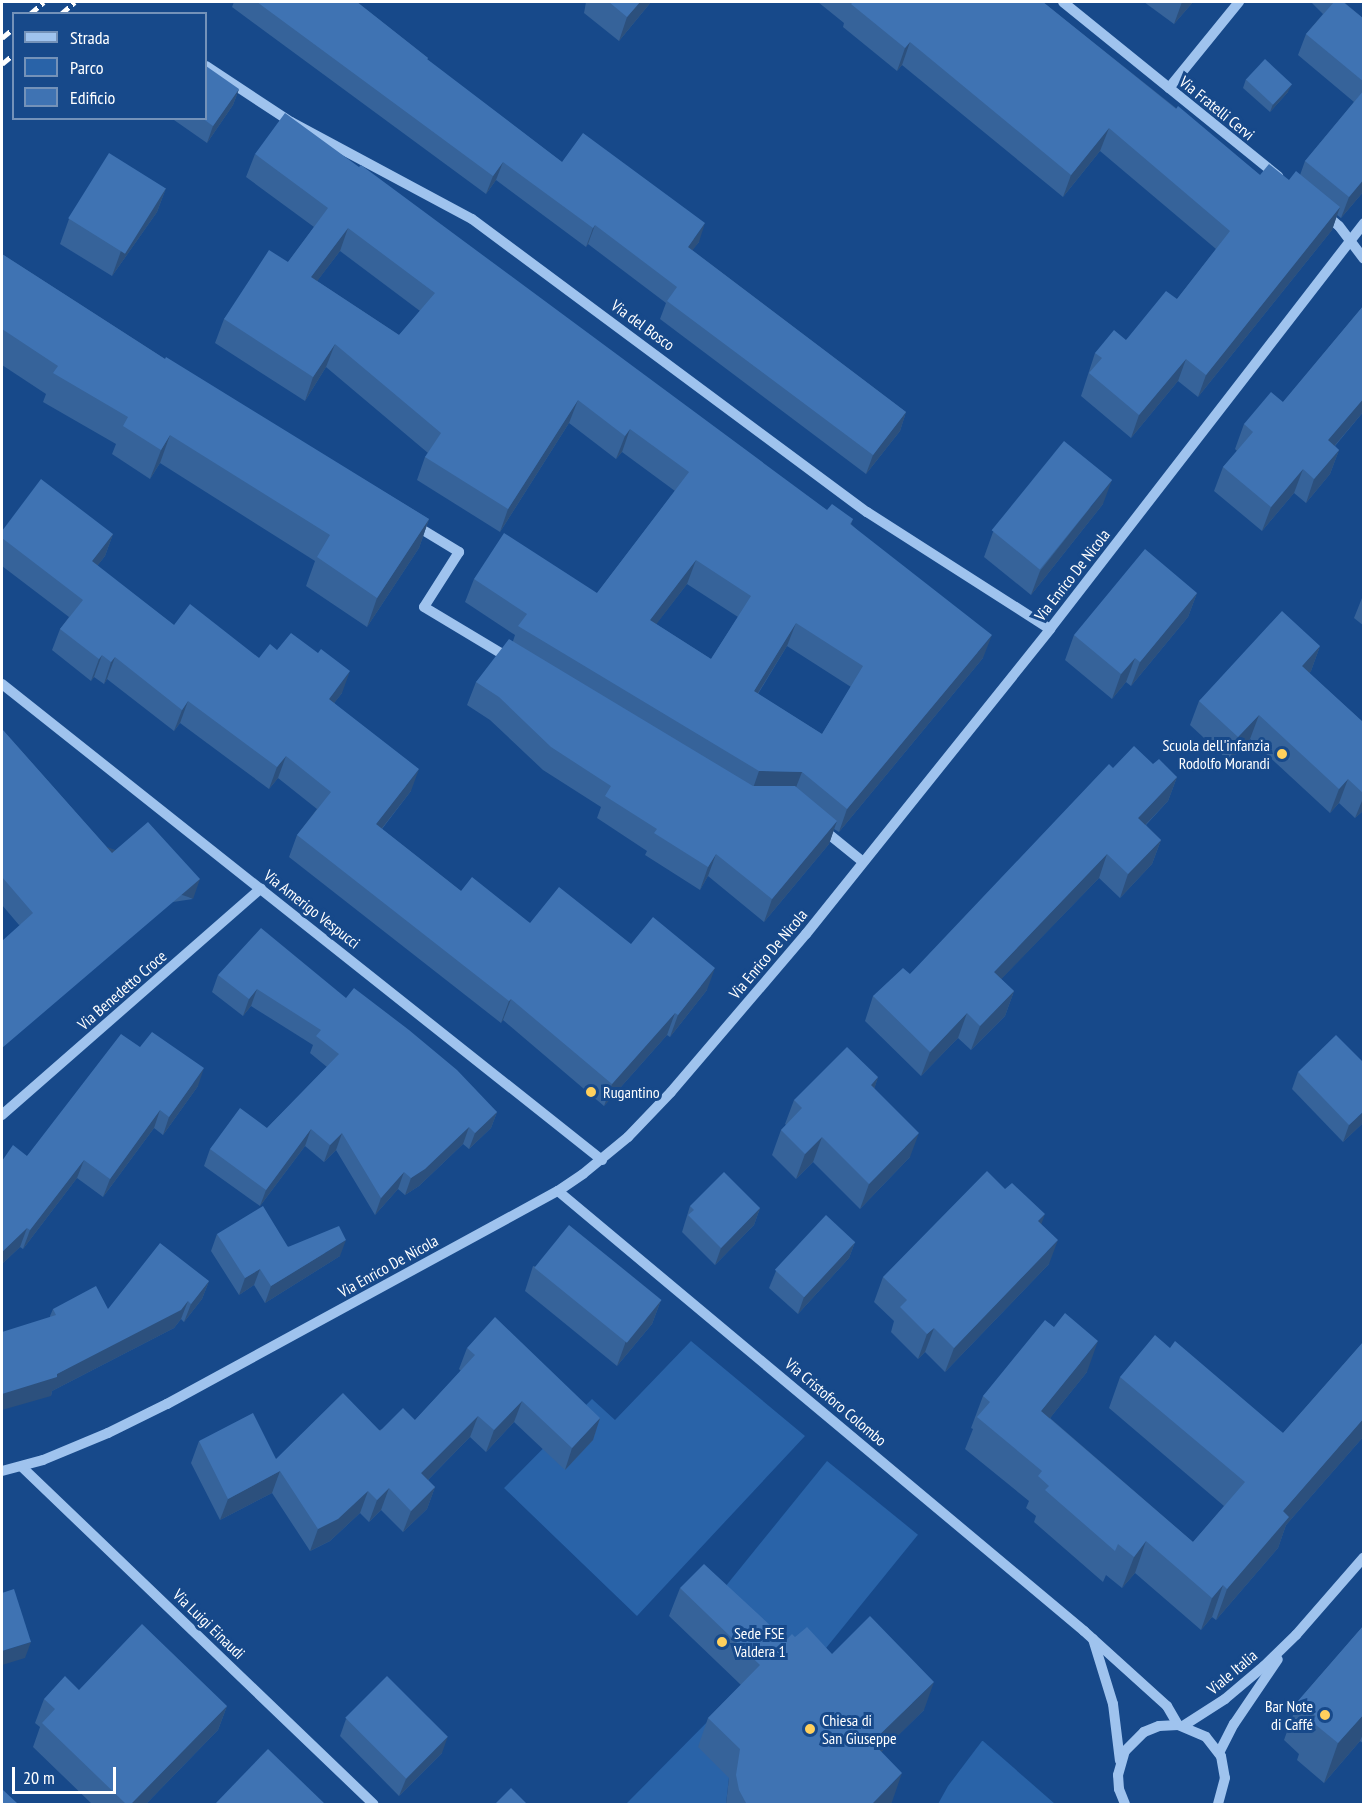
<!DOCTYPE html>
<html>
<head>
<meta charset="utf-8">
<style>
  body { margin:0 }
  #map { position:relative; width:1365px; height:1806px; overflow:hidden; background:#17498a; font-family:"PT Sans Narrow",sans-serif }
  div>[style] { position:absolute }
  .green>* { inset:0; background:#2963a8; transform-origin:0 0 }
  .minor>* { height:10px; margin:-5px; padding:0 5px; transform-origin:5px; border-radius:5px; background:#9fc3ee }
  .rail>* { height:4.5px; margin-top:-2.25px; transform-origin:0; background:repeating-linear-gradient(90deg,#fff 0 10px,transparent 0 14.5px) }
  .wall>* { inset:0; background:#36639a }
  .shaded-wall>* { inset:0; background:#2c507d; transform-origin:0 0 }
  .building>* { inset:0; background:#3f73b3; transform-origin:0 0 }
  .dots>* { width:16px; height:16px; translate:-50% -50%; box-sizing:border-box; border:3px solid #17498a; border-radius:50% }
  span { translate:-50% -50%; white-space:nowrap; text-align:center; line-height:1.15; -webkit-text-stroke:6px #17498a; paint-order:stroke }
  .street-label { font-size:16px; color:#fff }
  .poi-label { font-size:16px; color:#fff }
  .right { translate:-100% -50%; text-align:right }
  .left { translate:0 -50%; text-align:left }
  .frame { position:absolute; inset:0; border:3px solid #fff; pointer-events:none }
  .legend { position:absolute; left:12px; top:12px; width:195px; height:108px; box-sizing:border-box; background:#17498a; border:2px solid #7492b9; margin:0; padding:8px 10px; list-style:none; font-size:18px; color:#fff }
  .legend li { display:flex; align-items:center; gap:12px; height:30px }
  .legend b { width:30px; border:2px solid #7492b9 }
  .scale { position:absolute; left:12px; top:1767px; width:104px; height:27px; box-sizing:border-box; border:3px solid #fff; border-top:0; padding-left:8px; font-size:18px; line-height:21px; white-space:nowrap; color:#fff; -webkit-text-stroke:4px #17498a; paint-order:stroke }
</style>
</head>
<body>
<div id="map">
  <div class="green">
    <i style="clip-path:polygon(691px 1341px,805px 1436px,637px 1616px,504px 1488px,592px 1399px,615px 1420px)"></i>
    <i style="left:827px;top:1461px;width:117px;height:173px;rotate:39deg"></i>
    <i style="clip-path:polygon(725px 1704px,729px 1778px,726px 1804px,627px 1803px)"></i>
    <i style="clip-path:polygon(982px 1741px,983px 1741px,1055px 1804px,938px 1804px,948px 1786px)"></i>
  </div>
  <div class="minor">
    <i style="left:1063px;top:2px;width:277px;rotate:39deg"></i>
    <i style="left:206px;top:66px;width:102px;rotate:33.4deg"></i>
    <i style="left:291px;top:122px;width:205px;rotate:28.2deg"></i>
    <i style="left:472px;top:219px;width:492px;rotate:36.6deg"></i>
    <i style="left:867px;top:512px;width:217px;rotate:32.6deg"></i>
    <i style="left:1169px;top:88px;width:111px;rotate:-50.9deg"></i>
    <i style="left:1325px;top:214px;width:18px;rotate:41deg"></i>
    <i style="left:1339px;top:226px;width:41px;rotate:52.9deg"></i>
    <i style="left:413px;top:524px;width:54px;rotate:31.3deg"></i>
    <i style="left:459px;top:552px;width:65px;rotate:122.5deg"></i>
    <i style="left:424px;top:607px;width:99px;rotate:31deg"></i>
    <i style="left:2px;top:684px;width:766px;rotate:38.43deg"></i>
    <i style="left:820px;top:827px;width:55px;rotate:39.1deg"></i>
    <i style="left:2px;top:1115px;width:344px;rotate:-41.2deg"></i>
    <i style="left:558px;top:1191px;width:686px;rotate:39.91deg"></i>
    <i style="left:1084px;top:1631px;width:112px;rotate:42.1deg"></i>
    <i style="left:1167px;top:1706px;width:22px;rotate:60deg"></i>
    <i style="left:22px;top:1467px;width:487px;rotate:43.8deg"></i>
    <i style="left:2px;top:1471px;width:42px;rotate:-15deg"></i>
    <i style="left:43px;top:1460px;width:70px;rotate:-22.6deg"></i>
    <i style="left:108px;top:1433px;width:66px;rotate:-26.2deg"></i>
    <i style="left:167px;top:1404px;width:445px;rotate:-28.6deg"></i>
    <i style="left:558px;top:1191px;width:30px;rotate:-34deg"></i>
    <i style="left:583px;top:1174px;width:58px;rotate:-39.4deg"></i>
    <i style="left:628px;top:1137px;width:62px;rotate:-46.3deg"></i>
    <i style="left:671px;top:1092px;width:208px;rotate:-49.5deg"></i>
    <i style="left:806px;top:934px;width:391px;rotate:-51.3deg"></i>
    <i style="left:1050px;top:629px;width:513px;rotate:-52.28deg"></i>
    <i style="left:1093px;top:1639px;width:68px;rotate:72.9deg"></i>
    <i style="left:1113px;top:1704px;width:57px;rotate:83deg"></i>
    <i style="left:1183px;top:1726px;width:50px;rotate:-32.7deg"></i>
    <i style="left:1225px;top:1699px;width:51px;rotate:-40.2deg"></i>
    <i style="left:1264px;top:1666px;width:45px;rotate:-44.1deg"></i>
    <i style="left:1296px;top:1635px;width:103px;rotate:-48.9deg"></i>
    <i style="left:1219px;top:1753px;width:33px;rotate:-63deg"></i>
    <i style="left:1234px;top:1724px;width:78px;rotate:-55.9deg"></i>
    <i style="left:1125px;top:1804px;width:16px;rotate:-112deg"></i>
    <i style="left:1119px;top:1789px;width:14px;rotate:-94deg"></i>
    <i style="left:1118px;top:1775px;width:25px;rotate:-74deg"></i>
    <i style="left:1125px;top:1751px;width:27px;rotate:-45deg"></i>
    <i style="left:1144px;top:1732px;width:16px;rotate:-22deg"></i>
    <i style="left:1159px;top:1726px;width:19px;rotate:-3deg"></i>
    <i style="left:1178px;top:1725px;width:30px;rotate:23deg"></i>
    <i style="left:1206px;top:1737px;width:24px;rotate:52deg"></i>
    <i style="left:1221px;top:1756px;width:22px;rotate:80deg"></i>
    <i style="left:1225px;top:1778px;width:27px;rotate:105deg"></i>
  </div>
  <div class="rail">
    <i style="left:30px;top:14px;width:18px;rotate:-41deg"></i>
    <i style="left:61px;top:14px;width:18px;rotate:-41deg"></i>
    <i style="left:2px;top:38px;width:16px;rotate:-40deg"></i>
    <i style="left:2px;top:64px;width:16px;rotate:-40deg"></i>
  </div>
  <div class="wall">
    <i style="clip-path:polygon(234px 2px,357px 2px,428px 58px,427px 60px,562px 162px,699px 242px,692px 250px,906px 412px,900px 431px,866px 474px,660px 319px,666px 303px,588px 244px,586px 247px,496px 180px,486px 194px,232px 7px)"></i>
    <i style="clip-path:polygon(586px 2px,651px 2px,619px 41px,584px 13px)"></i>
    <i style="clip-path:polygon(818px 2px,1043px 2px,1064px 19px,1260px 175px,1289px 180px,1300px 175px,1305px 161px,1354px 102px,1298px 55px,1306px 34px,1323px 14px,1311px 2px,1346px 2px,1345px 3px,1364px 19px,1364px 191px,1341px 218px,1337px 215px,1332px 230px,1198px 397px,1178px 381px,1131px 438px,1081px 396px,1095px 353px,1126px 340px,1177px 299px,1216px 249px,1100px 151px,1063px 197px,902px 65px,897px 71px,843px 27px,844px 23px)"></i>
    <i style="clip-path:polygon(1144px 2px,1193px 2px,1174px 24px)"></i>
    <i style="clip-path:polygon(1246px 79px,1288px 92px,1270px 112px,1243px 88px)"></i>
    <i style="clip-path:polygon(239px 89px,233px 105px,207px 143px,174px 120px,174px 118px,206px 118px)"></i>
    <i style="clip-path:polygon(evenodd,255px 154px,827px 510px,853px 519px,851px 524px,983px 658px,839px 832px,834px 829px,829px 844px,764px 922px,708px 876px,700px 890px,645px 855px,647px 851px,597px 818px,601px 807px,543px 770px,490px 720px,467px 705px,476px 682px,513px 641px,515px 635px,465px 602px,474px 579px,597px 593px,675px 491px,622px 452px,616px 459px,569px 423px,500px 532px,417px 480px,425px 457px,428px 453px,326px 367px,305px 401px,215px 343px,224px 319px,288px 262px,314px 227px,246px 177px,255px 154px,340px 251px,420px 311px,399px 335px,317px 281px,340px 251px,255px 154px,687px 584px,738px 617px,711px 659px,656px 624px,687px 584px,255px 154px,787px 646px,851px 687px,822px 734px,758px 694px,787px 646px)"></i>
    <i style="clip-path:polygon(166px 188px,157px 212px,112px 276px,60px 244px,69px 219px)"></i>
    <i style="clip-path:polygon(2px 254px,165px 359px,429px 519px,419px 548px,367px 627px,306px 586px,315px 561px,160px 463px,150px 479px,112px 454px,116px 444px,43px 402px,46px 394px,2px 365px)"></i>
    <i style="clip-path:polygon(1364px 305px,1364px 411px,1335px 446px,1339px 450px,1330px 474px,1306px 503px,1294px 493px,1262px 531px,1214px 491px,1223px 467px,1237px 451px,1235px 449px,1244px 424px,1283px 402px)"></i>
    <i style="clip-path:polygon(1103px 504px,1031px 595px,984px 557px,993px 532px)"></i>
    <i style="clip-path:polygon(2px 531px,113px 534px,105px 556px,97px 566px,174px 625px,259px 658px,342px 693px,334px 703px,411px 791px,382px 829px,461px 891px,530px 923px,631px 944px,707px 990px,670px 1037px,667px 1035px,604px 1106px,503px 1020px,501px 1023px,289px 857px,297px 835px,317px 809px,278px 778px,269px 789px,180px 723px,174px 731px,107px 679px,104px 684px,94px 677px,91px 681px,52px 650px,60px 629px,69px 617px,2px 566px)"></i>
    <i style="clip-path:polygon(1197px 593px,1188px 617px,1131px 686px,1126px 682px,1112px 699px,1065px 660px,1074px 635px)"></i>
    <i style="clip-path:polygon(1364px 593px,1364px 626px,1354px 618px)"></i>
    <i style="clip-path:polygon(1320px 646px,1311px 671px,1309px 673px,1364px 723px,1364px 810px,1355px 818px,1339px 803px,1330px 813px,1250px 739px,1229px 761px,1190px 725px,1199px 701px)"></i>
    <i style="clip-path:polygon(2px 729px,112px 853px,193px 899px,19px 925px,2px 905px)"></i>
    <i style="clip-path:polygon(1153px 764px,1177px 777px,1168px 801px,1146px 825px,1161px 840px,1152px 864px,1120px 898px,1099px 878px,1001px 979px,1014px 991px,1005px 1016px,971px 1050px,958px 1038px,921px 1076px,865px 1021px,873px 996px,910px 974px)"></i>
    <i style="clip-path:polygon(218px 975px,346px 998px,497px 1112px,491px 1128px,469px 1149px,463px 1144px,419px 1186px,405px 1195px,398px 1189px,375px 1215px,336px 1150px,324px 1162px,305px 1146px,260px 1206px,204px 1166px,210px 1149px,267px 1128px,327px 1067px,310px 1053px,313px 1045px,251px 1006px,243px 1016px,212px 992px)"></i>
    <i style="clip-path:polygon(140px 1047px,198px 1086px,163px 1135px,154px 1128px,103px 1197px,77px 1178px,23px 1249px,20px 1247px,2px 1264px,2px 1161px,27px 1156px)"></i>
    <i style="clip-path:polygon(1298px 1072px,1364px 1122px,1343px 1142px,1292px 1089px)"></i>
    <i style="clip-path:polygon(878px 1077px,874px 1089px,910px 1157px,860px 1209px,813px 1162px,796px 1179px,772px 1155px,781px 1130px,786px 1125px,785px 1124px,794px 1100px)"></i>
    <i style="clip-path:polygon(690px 1206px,760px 1208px,754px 1225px,715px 1265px,682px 1232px)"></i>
    <i style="clip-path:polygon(1041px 1224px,1049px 1264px,945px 1372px,925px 1352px,918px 1359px,891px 1332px,894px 1321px,874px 1302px,883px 1277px)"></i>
    <i style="clip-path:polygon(217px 1234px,340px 1256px,265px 1303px,254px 1285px,239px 1295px,211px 1251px)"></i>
    <i style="clip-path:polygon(855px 1242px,849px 1258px,798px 1314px,769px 1288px,776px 1271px)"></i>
    <i style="clip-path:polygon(533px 1266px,661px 1300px,652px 1324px,617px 1366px,525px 1291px)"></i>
    <i style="clip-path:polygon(209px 1281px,202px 1299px,184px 1322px,181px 1319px,174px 1328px,52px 1391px,51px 1396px,50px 1316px,53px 1309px,108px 1309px)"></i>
    <i style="clip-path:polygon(1054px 1327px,1087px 1372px,1050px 1418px,1193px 1542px,1224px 1506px,1109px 1408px,1120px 1377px,1170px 1348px,1283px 1433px,1364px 1341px,1364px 1436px,1286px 1525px,1278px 1548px,1216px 1620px,1212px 1617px,1201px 1630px,1135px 1573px,1122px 1588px,1106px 1575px,1103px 1582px,1034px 1522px,1036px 1516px,1026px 1508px,1029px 1501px,965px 1449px,973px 1429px,971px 1428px,983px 1396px)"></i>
    <i style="clip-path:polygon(467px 1348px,600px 1418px,593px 1440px,565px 1470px,514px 1422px,486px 1452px,470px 1437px,428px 1480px,435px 1487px,427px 1509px,403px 1532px,381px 1510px,369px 1522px,360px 1513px,330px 1541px,310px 1551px,272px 1493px,220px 1520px,191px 1463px,199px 1441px,276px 1459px,415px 1420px,461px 1371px,459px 1369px)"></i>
    <i style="clip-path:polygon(680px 1588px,786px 1640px,795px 1637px,832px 1654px,924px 1710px,881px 1752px,892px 1802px,889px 1804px,726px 1804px,729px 1778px,698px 1747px,708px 1718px,741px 1685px,669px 1616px)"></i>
    <i style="clip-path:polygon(1364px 1625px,1364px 1744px,1360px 1741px,1324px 1783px,1297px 1760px,1299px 1754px,1284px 1740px,1298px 1701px)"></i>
    <i style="clip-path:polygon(79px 1690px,227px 1706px,218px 1730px,146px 1804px,92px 1804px,33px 1747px,40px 1727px,35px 1723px,44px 1699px)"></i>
    <i style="clip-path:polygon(346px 1719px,442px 1753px,399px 1796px,340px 1736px)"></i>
  </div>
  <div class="shaded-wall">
    <i style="clip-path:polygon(640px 2px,651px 2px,619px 41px,627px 17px)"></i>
    <i style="clip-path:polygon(1182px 2px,1193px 2px,1174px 24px)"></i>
    <i style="clip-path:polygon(910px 42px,902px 65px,897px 71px,905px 48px)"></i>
    <i style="clip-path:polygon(1292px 84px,1288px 92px,1270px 112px,1273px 104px)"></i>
    <i style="clip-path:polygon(239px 89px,233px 105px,207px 143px,213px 126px)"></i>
    <i style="clip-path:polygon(1109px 128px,1100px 151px,1063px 197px,1071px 175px)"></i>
    <i style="clip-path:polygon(503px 162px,496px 180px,486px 194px,493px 176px)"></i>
    <i style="clip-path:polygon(1364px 179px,1364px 191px,1341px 218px,1349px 197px)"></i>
    <i style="clip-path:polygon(166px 188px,157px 212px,112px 276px,121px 251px)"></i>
    <i style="clip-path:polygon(1340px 207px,1332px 230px,1198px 397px,1206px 375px)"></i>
    <i style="clip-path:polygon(705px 223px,699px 242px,681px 265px,688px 247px)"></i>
    <i style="clip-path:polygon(595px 225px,588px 244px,586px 247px,593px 228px)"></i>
    <i style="clip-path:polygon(348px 228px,340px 251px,302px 301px,311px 277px)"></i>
    <i style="clip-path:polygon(335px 344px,326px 367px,305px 401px,313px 377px)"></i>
    <i style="clip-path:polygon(1186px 359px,1178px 381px,1131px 438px,1139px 415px)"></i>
    <i style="clip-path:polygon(1364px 398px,1364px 411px,1319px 464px,1328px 440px)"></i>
    <i style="clip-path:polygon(578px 400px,569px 423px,500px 532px,508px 509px)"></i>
    <i style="clip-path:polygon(906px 412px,900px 431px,866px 474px,873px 455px)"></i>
    <i style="clip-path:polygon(630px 429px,622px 452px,616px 459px,625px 436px)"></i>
    <i style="clip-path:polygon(170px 435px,160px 463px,150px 479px,161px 450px)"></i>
    <i style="clip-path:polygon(1339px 450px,1330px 474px,1306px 503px,1314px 479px)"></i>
    <i style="clip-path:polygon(1303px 469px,1294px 493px,1262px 531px,1271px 507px)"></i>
    <i style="clip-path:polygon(1112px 480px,1103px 504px,1031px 595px,1040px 571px)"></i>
    <i style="clip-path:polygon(429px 519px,419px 548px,367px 627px,377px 598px)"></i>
    <i style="clip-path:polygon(113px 534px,105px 556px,84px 583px,92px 561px)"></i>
    <i style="clip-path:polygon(696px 560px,687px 584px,642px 643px,650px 620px)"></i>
    <i style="clip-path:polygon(1197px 593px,1188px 617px,1131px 686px,1140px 662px)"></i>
    <i style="clip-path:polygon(796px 623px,787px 646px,745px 714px,754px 691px)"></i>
    <i style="clip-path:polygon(992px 635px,983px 658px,839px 832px,847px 809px)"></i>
    <i style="clip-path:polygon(1320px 646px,1311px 671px,1293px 690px,1302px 666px)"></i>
    <i style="clip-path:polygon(102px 655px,94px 677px,91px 681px,99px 659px)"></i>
    <i style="clip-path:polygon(115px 657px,107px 679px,104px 684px,111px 662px)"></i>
    <i style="clip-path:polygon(1135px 658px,1126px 682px,1112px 699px,1121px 674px)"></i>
    <i style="clip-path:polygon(350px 671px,342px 693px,321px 720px,329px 699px)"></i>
    <i style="clip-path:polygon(188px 701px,180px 723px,174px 731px,182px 710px)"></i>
    <i style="clip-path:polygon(1259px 715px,1250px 739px,1229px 761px,1238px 737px)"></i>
    <i style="clip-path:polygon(286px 756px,278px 778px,269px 789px,277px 767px)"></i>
    <i style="clip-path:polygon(419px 769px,411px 791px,368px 846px,376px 824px)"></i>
    <i style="clip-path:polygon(759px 771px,802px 772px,793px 795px,751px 794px)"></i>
    <i style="clip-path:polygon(1177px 777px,1168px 801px,1129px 842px,1138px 818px)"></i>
    <i style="clip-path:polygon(1348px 779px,1339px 803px,1330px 813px,1339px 789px)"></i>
    <i style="clip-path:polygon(1364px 796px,1364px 810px,1355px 818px)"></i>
    <i style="clip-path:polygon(837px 821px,829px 844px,764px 922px,772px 899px)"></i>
    <i style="clip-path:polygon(1161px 840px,1152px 864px,1120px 898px,1128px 874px)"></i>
    <i style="clip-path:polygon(716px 854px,708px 876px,700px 890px,708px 867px)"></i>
    <i style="clip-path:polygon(1107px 854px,1099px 878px,985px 996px,994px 972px)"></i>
    <i style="left:200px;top:879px;width:21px;height:260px;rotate:109deg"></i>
    <i style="clip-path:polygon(715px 968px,707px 990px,670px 1037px,678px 1015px)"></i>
    <i style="clip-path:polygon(257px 989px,251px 1006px,243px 1016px,249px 999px)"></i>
    <i style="clip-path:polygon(1014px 991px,1005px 1016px,971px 1050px,980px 1026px)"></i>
    <i style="clip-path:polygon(511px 999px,503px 1020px,501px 1023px,509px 1001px)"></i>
    <i style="clip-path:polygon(675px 1013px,667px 1035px,604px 1106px,612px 1084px)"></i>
    <i style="clip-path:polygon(967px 1013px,958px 1038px,921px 1076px,930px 1052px)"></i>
    <i style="clip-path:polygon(204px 1068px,198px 1086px,163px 1135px,169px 1117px)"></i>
    <i style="clip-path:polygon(878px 1077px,870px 1102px,871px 1085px)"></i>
    <i style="clip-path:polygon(160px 1110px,154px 1128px,103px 1197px,110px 1179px)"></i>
    <i style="clip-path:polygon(1364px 1111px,1364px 1122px,1343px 1142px,1349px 1125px)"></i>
    <i style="clip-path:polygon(497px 1112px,491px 1128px,469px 1149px,475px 1133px)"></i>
    <i style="clip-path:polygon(469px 1127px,463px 1144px,419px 1186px,405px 1195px,411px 1178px)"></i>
    <i style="clip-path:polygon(311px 1129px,305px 1146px,260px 1206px,266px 1190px)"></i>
    <i style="clip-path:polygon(342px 1133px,336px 1150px,324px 1162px,330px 1145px)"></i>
    <i style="clip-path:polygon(919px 1133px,910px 1157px,860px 1209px,869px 1184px)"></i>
    <i style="clip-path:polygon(822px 1137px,813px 1162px,796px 1179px,805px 1154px)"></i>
    <i style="clip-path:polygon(84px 1160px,77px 1178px,23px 1249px,30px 1230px)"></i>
    <i style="clip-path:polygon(404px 1172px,398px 1189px,375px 1215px,381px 1198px)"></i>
    <i style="clip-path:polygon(760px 1208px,754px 1225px,715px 1265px,721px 1248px)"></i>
    <i style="clip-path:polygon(1045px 1214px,1036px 1239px,1038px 1221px)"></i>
    <i style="clip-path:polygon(27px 1228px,20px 1247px,2px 1264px,2px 1252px)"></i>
    <i style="clip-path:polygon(346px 1240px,340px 1256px,265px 1303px,271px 1286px)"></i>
    <i style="clip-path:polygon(1058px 1240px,1049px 1264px,945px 1372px,954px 1348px)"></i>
    <i style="clip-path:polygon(855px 1242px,849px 1258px,798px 1314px,804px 1297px)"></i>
    <i style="clip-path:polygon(260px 1269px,254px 1285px,239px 1295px,245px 1278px)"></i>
    <i style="clip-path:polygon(209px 1281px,202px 1299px,184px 1322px,191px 1304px)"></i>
    <i style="clip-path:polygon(661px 1300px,652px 1324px,617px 1366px,626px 1341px)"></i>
    <i style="clip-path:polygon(188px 1301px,181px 1319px,174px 1328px,52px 1391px,51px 1396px,2px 1410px,2px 1394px,57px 1374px)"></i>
    <i style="clip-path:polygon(934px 1328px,925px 1352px,918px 1359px,927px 1334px)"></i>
    <i style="clip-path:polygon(1098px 1341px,1087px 1372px,1030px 1443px,1041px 1411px)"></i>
    <i style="clip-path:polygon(522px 1401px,514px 1422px,486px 1452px,494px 1430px)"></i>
    <i style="clip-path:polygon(478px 1416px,470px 1437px,413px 1495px,421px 1473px)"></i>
    <i style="clip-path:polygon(600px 1418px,593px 1440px,565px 1470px,572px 1448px)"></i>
    <i style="clip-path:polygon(1364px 1418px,1364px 1436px,1286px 1525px,1278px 1548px,1216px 1620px,1227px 1589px,1283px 1511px)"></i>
    <i style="clip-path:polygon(280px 1471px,272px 1493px,220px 1520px,228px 1499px)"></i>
    <i style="clip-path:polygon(435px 1487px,427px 1509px,403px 1532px,411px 1511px)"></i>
    <i style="clip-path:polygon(389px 1488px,381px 1510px,369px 1522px,377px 1500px)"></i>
    <i style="clip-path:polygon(368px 1491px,360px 1513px,330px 1541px,310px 1551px,318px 1529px)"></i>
    <i style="clip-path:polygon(1146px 1541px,1135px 1573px,1122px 1588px,1134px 1557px)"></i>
    <i style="clip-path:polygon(1223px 1585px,1212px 1617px,1201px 1630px,1212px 1598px)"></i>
    <i style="clip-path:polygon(31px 1642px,25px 1658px,2px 1665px,2px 1651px)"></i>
    <i style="clip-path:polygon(934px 1682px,924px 1710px,862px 1771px,872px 1742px)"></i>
    <i style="clip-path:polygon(227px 1706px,218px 1730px,146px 1804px,131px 1804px)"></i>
    <i style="clip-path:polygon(1364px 1714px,1364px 1732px,1360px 1741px,1324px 1783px,1338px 1743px)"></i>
    <i style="clip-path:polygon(448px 1736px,442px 1753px,399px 1796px,406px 1779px)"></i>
    <i style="clip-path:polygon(902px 1773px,892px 1802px,889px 1804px,872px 1804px)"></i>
  </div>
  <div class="building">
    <i style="clip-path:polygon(257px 2px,357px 2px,428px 58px,427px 59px,562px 162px,583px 133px,705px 223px,688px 247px,906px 412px,873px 455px,667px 301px,677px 287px,595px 225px,593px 228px,503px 162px,493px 176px)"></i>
    <i style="clip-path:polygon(609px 2px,640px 2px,627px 17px)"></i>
    <i style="clip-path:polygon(853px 2px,1043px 2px,1176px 109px,1178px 106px,1260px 175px,1269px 164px,1289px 180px,1296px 171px,1340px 207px,1206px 375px,1186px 359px,1139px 415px,1089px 373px,1102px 358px,1095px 353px,1114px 330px,1126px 340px,1166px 291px,1177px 299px,1230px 231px,1109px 128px,1071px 175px,910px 42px,905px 48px,851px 4px)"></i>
    <i style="clip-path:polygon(1334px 2px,1343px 2px,1364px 19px,1364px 82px,1306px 34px)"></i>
    <i style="left:1265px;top:59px;width:37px;height:28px;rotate:43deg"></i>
    <i style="clip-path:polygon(206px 66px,239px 89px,213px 126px,202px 118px,206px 118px)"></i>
    <i style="clip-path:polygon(1364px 90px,1364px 179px,1349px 197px,1305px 161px)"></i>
    <i style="clip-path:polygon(evenodd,285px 113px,359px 167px,361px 165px,827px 510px,832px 504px,853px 519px,850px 524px,992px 635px,847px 809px,802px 772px,759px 771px,518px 626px,527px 614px,474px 579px,504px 533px,597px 593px,689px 472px,630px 429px,625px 436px,578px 400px,508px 509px,425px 457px,441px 433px,335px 344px,313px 377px,224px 319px,269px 250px,288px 262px,328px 208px,255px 154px,285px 113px,348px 228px,435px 293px,399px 335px,311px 277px,348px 228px,285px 113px,696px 560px,751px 596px,711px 659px,650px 620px,696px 560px,285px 113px,796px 623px,863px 666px,822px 734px,754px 691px,796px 623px)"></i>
    <i style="left:109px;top:153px;width:67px;height:77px;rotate:32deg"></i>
    <i style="clip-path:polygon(2px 254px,165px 359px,166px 357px,429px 519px,377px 598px,317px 557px,330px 535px,170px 435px,161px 450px,123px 426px,128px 417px,53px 373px,58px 366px,2px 329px)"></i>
    <i style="clip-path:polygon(1364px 305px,1364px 398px,1328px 440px,1339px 450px,1314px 479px,1303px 469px,1271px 507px,1223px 467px,1253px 432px,1244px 424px,1271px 392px,1283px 402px)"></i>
    <i style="left:1064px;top:441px;width:62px;height:115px;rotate:39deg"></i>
    <i style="clip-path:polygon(41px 479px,113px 534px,92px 561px,174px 625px,190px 604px,259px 658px,270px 644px,277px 650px,291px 633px,318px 653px,321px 649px,350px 671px,329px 699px,419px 769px,376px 824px,461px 891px,472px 877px,530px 923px,559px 887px,631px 944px,653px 917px,715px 968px,678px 1015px,675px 1013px,612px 1084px,511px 999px,509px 1001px,297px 835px,331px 792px,286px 756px,277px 767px,188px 701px,182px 710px,115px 657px,111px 662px,102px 655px,99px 659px,60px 629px,83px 600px,2px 538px,2px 531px)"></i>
    <i style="clip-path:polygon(1145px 549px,1197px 593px,1140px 662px,1135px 658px,1121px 674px,1074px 635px)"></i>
    <i style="clip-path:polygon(1282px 611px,1320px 646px,1302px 666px,1364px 723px,1364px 794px,1348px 779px,1339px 789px,1259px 715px,1238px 737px,1199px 701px)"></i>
    <i style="clip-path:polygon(509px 639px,753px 786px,795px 786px,837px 821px,772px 899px,716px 854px,708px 867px,654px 833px,657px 829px,605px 796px,611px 786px,551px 747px,499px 697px,476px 682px)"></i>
    <i style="clip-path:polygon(2px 729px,112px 853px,148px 822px,200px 879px,2px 1048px,2px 941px,33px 913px,2px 877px)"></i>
    <i style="clip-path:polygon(1134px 746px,1153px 764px,1159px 759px,1177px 777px,1138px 818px,1161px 840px,1128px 874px,1107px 854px,994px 972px,1014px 991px,980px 1026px,967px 1013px,930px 1052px,873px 996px,903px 968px,910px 974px,1109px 764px,1113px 768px)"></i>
    <i style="clip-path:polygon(261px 928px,346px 998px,354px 988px,409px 1030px,457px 1070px,497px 1112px,475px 1133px,469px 1127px,425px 1169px,411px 1178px,404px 1172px,381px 1198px,342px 1133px,330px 1145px,311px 1129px,266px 1190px,210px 1149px,240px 1108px,267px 1128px,339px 1054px,316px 1036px,321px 1030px,257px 989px,249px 999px,218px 975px)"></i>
    <i style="clip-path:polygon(152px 1032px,204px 1068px,169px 1117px,160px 1110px,110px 1179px,84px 1160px,30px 1230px,27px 1228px,2px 1252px,2px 1161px,13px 1145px,27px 1156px,121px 1034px,140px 1047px)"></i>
    <i style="clip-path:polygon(1336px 1035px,1364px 1063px,1364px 1111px,1349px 1125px,1298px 1072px)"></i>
    <i style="clip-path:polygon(847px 1047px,878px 1077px,871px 1085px,919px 1133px,869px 1184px,822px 1137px,805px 1154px,781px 1130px,802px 1108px,794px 1100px)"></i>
    <i style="clip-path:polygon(987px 1171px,1005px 1189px,1012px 1183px,1045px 1214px,1038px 1221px,1058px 1240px,954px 1348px,934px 1328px,927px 1334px,900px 1307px,907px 1300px,883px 1277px)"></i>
    <i style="clip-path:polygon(724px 1172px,760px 1208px,721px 1248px,688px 1215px,694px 1210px,690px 1206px)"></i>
    <i style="clip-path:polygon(263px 1206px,288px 1247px,339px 1226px,346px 1240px,271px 1286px,260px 1269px,245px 1278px,217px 1234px)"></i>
    <i style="left:826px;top:1215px;width:40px;height:75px;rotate:43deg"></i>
    <i style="left:569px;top:1225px;width:119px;height:55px;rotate:39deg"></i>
    <i style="clip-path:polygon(160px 1243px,209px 1281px,191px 1304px,188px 1301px,181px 1310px,57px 1374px,57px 1377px,2px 1394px,2px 1332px,56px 1315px,53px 1309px,96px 1286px,108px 1309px)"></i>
    <i style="clip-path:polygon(1065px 1313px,1098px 1341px,1041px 1411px,1193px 1542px,1245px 1482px,1120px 1377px,1155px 1335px,1170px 1348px,1175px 1341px,1283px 1433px,1364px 1341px,1364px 1418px,1283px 1511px,1289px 1517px,1227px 1589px,1223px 1585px,1212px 1598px,1146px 1541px,1134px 1557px,1118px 1544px,1115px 1551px,1045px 1490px,1049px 1486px,1038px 1476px,1042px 1471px,977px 1417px,990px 1402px,983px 1396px,1045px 1320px,1054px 1327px)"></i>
    <i style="clip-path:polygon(495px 1317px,600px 1418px,572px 1448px,522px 1401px,494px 1430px,478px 1416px,421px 1473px,435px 1487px,411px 1511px,389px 1488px,377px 1500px,368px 1491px,338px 1519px,318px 1529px,280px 1471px,228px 1499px,199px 1441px,253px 1413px,276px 1459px,343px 1393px,380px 1431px,403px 1408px,415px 1420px,475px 1355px,467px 1348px)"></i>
    <i style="clip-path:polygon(704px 1564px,786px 1640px,792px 1634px,795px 1637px,807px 1627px,832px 1654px,870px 1616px,934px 1682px,872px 1742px,902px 1773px,872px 1804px,749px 1804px,746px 1803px,739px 1790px,736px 1775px,740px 1749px,708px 1718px,760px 1665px,680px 1588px)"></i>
    <i style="clip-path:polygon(14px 1589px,31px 1642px,2px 1651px,2px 1593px)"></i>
    <i style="clip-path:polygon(142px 1624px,227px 1706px,131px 1804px,126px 1804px,42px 1723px,55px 1709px,44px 1699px,65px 1676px,79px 1690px)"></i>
    <i style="clip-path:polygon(1364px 1625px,1364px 1714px,1338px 1743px,1311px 1721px,1316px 1716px,1298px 1701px)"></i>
    <i style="left:387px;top:1676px;width:86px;height:59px;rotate:45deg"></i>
    <i style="clip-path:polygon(268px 1749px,325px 1804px,215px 1804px)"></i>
    <i style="clip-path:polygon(511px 1788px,527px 1804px,495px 1804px)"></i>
    <i style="clip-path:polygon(2px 1789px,18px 1804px,2px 1804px)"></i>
  </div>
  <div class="dots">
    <i style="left:1282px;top:754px;background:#ffd05d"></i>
    <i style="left:591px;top:1092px;background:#ffd05d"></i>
    <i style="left:722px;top:1642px;background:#ffd05d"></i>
    <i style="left:1325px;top:1715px;background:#ffd05d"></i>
    <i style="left:810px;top:1729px;background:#ffd05d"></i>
  </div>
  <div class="street-label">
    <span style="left:1217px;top:108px;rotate:39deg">Via Fratelli Cervi</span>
    <span style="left:643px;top:325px;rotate:36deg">Via del Bosco</span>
    <span style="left:1072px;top:575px;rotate:-52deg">Via Enrico De Nicola</span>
    <span style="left:312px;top:909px;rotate:38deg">Via Amerigo Vespucci</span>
    <span style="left:768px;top:954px;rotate:-50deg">Via Enrico De Nicola</span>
    <span style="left:122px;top:990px;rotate:-41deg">Via Benedetto Croce</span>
    <span style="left:388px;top:1266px;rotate:-29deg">Via Enrico De Nicola</span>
    <span style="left:836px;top:1402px;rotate:40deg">Via Cristoforo Colombo</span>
    <span style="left:209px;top:1624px;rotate:44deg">Via Luigi Einaudi</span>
    <span style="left:1232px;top:1672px;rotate:-40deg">Viale Italia</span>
  </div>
  <div class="poi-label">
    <span class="right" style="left:1270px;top:754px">Scuola dell'infanzia<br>Rodolfo Morandi</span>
    <span class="left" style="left:603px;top:1092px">Rugantino</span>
    <span class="left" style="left:734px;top:1642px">Sede FSE<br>Valdera 1</span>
    <span class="right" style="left:1313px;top:1715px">Bar Note<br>di Caffé</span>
    <span class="left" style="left:822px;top:1729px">Chiesa di<br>San Giuseppe</span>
  </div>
  <div class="frame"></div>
  <ul class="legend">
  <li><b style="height:8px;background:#9fc3ee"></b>Strada</li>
  <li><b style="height:16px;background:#2963a8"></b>Parco</li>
  <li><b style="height:16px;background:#3f73b3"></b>Edificio</li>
  </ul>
  <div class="scale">20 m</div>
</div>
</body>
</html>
